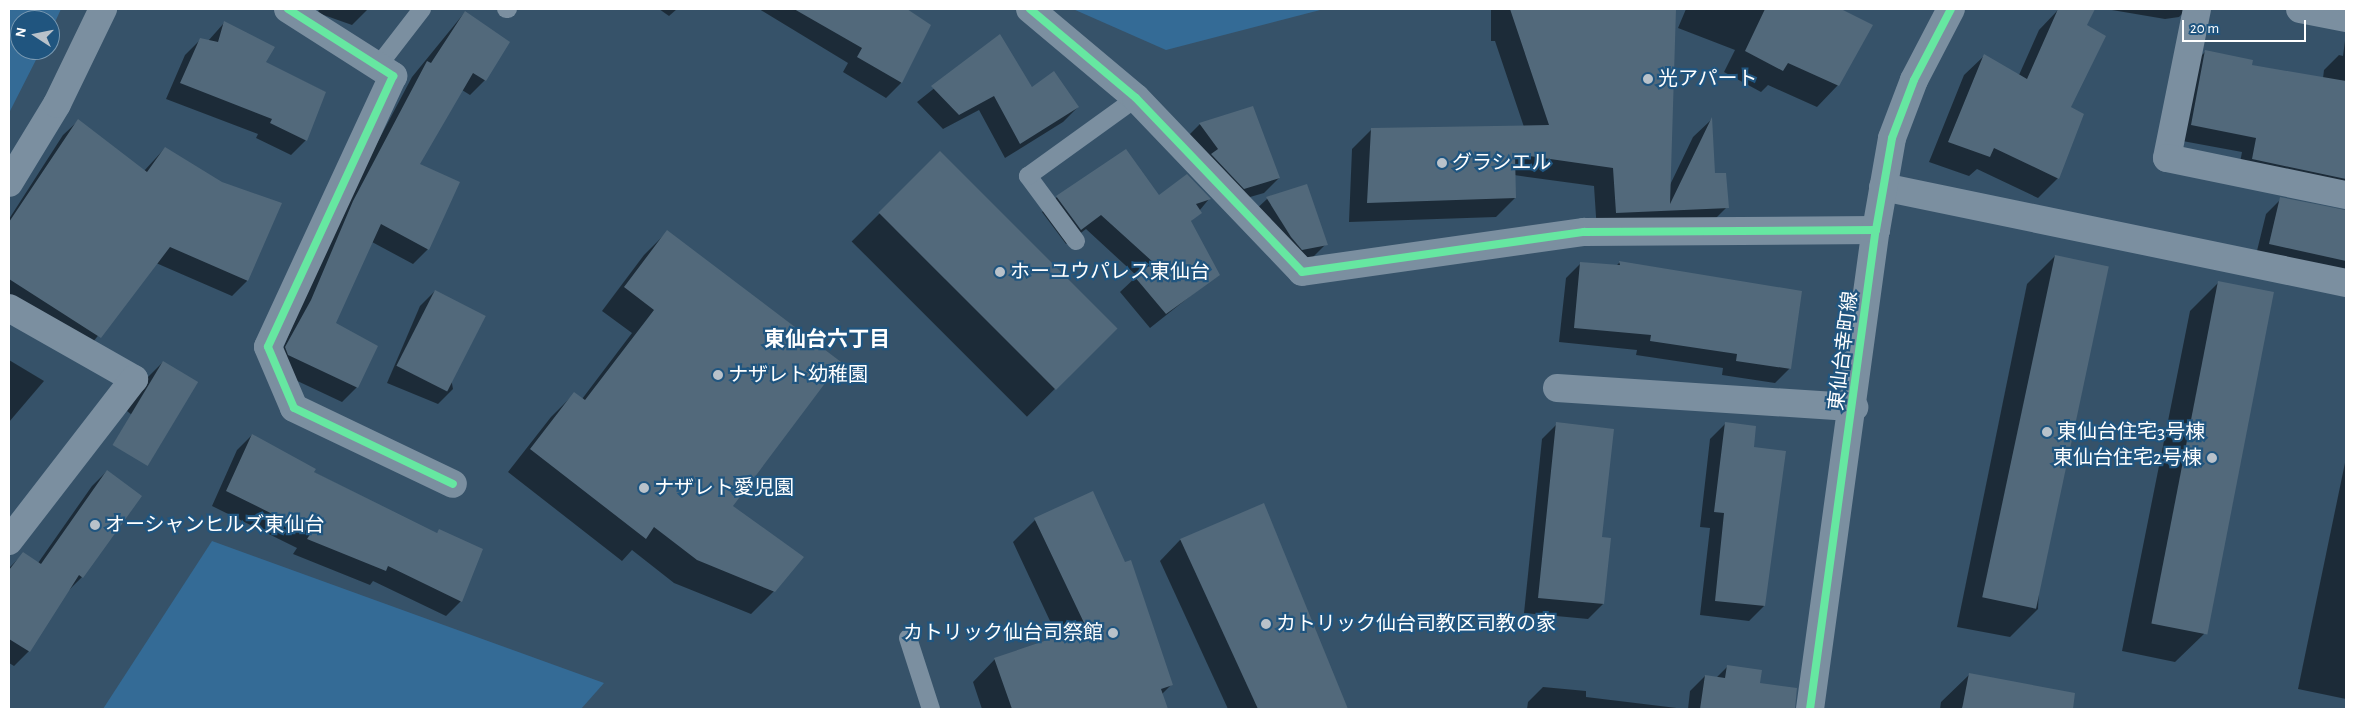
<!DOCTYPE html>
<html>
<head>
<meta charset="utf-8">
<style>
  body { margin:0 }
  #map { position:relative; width:2355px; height:718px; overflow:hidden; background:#365269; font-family:"Alegreya Sans","Noto Sans JP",sans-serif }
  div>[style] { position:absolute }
  .green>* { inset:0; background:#346b96 }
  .shadow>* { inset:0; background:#0007; transform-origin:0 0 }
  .building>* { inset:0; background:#52697b; transform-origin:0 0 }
  .service>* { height:18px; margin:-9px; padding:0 9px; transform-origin:9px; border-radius:9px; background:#7b8fa0 }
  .minor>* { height:28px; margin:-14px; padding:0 14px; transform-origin:14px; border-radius:14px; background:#7b8fa0 }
  .tertiary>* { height:28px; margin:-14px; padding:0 14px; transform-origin:14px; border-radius:14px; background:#7b8fa0 }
  .cycleway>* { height:8px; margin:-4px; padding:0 4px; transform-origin:4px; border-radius:4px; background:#66e7a1 }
  .dots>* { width:14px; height:14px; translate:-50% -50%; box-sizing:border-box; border:2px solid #20557f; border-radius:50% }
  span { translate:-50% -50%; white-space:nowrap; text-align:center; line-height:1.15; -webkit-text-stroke:4.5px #20557f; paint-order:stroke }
  .poi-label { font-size:20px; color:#fff }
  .left { translate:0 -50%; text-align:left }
  .right { translate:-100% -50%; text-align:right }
  .street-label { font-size:20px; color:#fff }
  .neighbourhood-label { font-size:21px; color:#fff; font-weight:700 }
  .frame { position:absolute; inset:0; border:10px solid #fff; pointer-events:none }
  .north { position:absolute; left:10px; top:10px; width:50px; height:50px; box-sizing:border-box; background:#20557f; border:1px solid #7999b2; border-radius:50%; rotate:281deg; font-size:14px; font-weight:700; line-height:20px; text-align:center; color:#fff }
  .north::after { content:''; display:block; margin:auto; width:18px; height:22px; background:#b9c2ca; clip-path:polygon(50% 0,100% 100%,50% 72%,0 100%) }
  .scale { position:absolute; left:2182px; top:20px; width:124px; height:22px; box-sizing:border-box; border:2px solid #fff; border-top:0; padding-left:6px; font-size:15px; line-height:18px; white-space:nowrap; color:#fff; -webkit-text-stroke:4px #20557f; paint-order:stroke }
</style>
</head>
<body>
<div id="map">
  <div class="green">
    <i style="clip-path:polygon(9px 9px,61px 9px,50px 33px,50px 20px,20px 20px,20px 50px,41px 50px,9px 113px)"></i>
    <i style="clip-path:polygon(1073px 9px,1324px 9px,1166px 50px)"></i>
    <i style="clip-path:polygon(212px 541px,604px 683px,581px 709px,103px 709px)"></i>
  </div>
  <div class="shadow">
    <i style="clip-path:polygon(319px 9px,368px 9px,352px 25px,318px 13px)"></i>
    <i style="clip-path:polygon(659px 9px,677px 9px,669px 16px)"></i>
    <i style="clip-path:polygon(759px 9px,905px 9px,929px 25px,901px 83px,886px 98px,843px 72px,848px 63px)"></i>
    <i style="clip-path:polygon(1491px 9px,1582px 9px,1582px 16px,1669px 187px,1693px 137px,1711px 120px,1714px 174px,1727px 207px,1708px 226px,1597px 232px,1594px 186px,1514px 175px,1515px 198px,1496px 217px,1349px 222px,1352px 149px,1371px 130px,1524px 127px,1495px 41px,1491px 41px)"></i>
    <i style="clip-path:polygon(1686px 9px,1838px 9px,1871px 26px,1838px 85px,1817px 107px,1768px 85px,1761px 92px,1724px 72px,1735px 50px,1678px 28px)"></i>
    <i style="clip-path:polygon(2106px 9px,2187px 9px,2179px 17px,2165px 19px)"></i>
    <i style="clip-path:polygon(2058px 10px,2070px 107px,2082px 114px,2058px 178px,2038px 198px,1977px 169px,1969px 176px,1929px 162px,1964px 75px,1984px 56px,2019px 75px,2039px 30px)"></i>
    <i style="clip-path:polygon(465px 12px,485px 80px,470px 95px,462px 90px,418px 165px,428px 249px,413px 264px,372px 242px,334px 324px,357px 387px,342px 402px,274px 370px,338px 217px,412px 77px)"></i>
    <i style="clip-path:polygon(224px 23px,264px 62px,325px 92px,306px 140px,291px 155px,256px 138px,258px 134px,166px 99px,185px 55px,200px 40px,208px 41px)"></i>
    <i style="clip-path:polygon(2346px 33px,2346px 278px,2255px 259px,2266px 214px,2281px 199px,2345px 210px,2346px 205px,2238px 173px,2242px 152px,2177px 140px,2190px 67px,2205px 52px,2250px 66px,2323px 78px,2324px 70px,2339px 55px,2343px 56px)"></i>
    <i style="clip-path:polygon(1000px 36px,1032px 88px,1078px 107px,1063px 122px,1005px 158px,979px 110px,943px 129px,917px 102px)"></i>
    <i style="clip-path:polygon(78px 121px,144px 171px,165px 148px,222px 183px,280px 204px,247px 281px,232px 296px,156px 263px,85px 352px,9px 303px,9px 219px,63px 135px)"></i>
    <i style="clip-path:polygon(1200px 124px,1279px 178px,1264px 193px,1229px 203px,1185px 139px)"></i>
    <i style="left:940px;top:153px;width:248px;height:125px;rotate:45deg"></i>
    <i style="clip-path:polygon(1306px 185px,1326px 244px,1311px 259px,1287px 264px,1252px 213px,1267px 199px)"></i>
    <i style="clip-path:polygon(1057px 197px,1209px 199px,1190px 222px,1218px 274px,1150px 328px,1120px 292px,1137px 276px,1086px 229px,1066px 244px,1042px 212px)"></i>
    <i style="clip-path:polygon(667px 232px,731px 506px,774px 591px,751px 614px,674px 583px,632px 550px,622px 561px,508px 472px,551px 417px,574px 394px,582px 399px,632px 333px,602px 311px,644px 255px)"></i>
    <i style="clip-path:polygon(2055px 256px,2038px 609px,2010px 637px,1957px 627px,2027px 284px)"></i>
    <i style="clip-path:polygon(1620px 262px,1790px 368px,1775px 383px,1722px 375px,1723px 368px,1636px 355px,1637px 350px,1559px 342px,1566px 278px,1581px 263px,1616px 266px)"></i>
    <i style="clip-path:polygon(2219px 282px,2272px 293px,2204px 634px,2175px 662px,2122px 651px,2190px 311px)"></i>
    <i style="clip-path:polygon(435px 291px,453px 389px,438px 404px,387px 383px,420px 306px)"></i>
    <i style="clip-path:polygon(9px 360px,44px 381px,9px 422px)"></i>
    <i style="clip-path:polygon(163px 362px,154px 433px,127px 411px,148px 377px)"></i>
    <i style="clip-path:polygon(1557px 424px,1601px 538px,1603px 604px,1588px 619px,1524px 613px,1542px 439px)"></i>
    <i style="clip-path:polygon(1725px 424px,1753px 448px,1764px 606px,1749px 621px,1700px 615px,1710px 528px,1700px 527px,1710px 439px)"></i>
    <i style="clip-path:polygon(252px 435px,313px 472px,436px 534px,439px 531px,461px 601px,446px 616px,373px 581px,370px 585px,293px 554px,297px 548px,212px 506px,237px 450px)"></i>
    <i style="clip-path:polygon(2346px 458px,2346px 699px,2298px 689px)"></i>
    <i style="clip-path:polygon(107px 471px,82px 577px,67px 592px,29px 651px,14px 666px,9px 663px,9px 568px,23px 554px,38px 563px,92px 486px)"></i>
    <i style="clip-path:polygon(1264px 505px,1347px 709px,1228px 709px,1160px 561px,1180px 540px)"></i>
    <i style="clip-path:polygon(1035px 520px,1171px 685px,1161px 695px,1166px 709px,982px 709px,973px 682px,995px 659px,1058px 638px,1013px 542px)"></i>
    <i style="clip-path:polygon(1727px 667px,1761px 671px,1755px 709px,1688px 709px,1690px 691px,1705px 676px,1716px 678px)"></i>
    <i style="clip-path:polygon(1970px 674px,2015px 683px,2010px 709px,1963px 709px,1964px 705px,1961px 709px,1940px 709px,1941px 702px)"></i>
    <i style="clip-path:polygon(1543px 687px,1586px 691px,1586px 697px,1685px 709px,1527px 709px,1528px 702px)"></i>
  </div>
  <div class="building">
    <i style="clip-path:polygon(794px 9px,907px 9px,931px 25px,902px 83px,857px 57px,862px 48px)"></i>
    <i style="clip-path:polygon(1510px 9px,1676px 9px,1670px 204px,1712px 117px,1715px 173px,1726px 173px,1729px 208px,1616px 213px,1613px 168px,1515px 154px,1516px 198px,1367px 203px,1371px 128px,1549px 125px)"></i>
    <i style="clip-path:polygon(1765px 9px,1841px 9px,1873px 25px,1839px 86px,1788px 63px,1783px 71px,1745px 51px)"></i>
    <i style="clip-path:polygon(2058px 9px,2095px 9px,2087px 25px,2106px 36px,2071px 107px,2084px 114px,2059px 179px,1994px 148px,1990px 157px,1948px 142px,1984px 54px,2027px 79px)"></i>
    <i style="clip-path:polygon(465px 11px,510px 42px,486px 81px,473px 73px,420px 164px,460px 182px,429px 250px,381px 224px,336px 323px,378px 346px,358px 388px,288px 355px,285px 347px,311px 300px,353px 201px,427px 61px,431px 63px)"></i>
    <i style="clip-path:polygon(224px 21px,275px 47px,266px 62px,326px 92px,307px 141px,270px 123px,272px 119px,180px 83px,200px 38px,218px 42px)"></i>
    <i style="clip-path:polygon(1000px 34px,1032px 87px,1054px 71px,1079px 107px,1020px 144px,994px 96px,959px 115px,931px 86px)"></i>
    <i style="clip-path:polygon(2205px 50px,2253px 60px,2252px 65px,2346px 81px,2346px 179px,2252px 159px,2256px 138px,2191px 125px)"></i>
    <i style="clip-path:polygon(1253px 106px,1280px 178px,1244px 189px,1211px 154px,1218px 149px,1199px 123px)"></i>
    <i style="clip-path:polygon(78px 119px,147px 172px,165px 147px,222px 182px,282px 203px,248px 281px,170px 247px,101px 338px,9px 279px,9px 222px)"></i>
    <i style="clip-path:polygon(1126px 149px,1159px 195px,1187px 174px,1211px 199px,1196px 204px,1202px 213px,1191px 221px,1220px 275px,1166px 314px,1134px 276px,1154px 263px,1101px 215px,1081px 230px,1056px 196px)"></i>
    <i style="left:940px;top:151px;width:251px;height:87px;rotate:45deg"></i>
    <i style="clip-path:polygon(1307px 184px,1328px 245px,1302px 250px,1291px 237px,1266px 197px)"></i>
    <i style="clip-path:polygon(2280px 197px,2346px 210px,2346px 261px,2269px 244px)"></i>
    <i style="clip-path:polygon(667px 230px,841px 362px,733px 506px,804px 557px,775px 592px,697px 560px,654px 527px,646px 539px,530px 449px,574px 392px,585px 400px,654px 310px,624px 287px)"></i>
    <i style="left:2055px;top:255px;width:55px;height:350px;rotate:12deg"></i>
    <i style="clip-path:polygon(1619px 261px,1802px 291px,1791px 369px,1736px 361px,1737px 354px,1650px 341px,1651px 335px,1574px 328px,1580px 262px,1620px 265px)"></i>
    <i style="left:2218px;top:281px;width:57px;height:349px;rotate:11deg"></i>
    <i style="left:435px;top:290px;width:57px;height:85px;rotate:27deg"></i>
    <i style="left:163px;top:361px;width:41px;height:98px;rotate:31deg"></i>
    <i style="clip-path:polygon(1556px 422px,1614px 429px,1602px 537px,1611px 538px,1604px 604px,1538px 598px)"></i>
    <i style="clip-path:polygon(1725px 422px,1756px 426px,1754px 447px,1786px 451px,1765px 606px,1715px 601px,1724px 513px,1714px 512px)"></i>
    <i style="clip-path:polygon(252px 434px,316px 469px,314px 472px,437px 533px,439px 529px,483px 549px,462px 602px,388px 566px,386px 571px,307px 539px,311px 533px,226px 491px)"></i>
    <i style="clip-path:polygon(107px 470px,142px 496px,83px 578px,79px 575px,30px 652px,9px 639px,9px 570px,23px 552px,41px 564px)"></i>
    <i style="clip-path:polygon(1093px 491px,1125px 562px,1131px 560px,1173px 685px,1161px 689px,1168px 709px,1012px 709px,994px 658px,1086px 627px,1034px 518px)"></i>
    <i style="clip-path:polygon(1264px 503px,1348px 709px,1258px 709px,1180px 539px)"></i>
    <i style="clip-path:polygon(1727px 665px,1762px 670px,1760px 683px,1797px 688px,1795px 709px,1700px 709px,1705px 675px,1725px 678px)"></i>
    <i style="clip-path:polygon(1969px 673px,2075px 693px,2073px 709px,1962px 709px)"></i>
  </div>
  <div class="service">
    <i style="left:506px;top:9px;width:2px"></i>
    <i style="left:378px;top:66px;width:72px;rotate:-52.3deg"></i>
    <i style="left:1076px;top:241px;width:81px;rotate:-126.4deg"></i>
    <i style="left:1028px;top:176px;width:133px;rotate:-35.8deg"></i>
    <i style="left:908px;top:638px;width:75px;rotate:72.1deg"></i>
  </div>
  <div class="minor">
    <i style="left:288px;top:9px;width:125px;rotate:32.5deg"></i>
    <i style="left:393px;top:76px;width:298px;rotate:114.8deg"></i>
    <i style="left:268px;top:347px;width:66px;rotate:66.9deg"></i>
    <i style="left:294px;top:408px;width:176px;rotate:25.5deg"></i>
    <i style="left:1030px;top:9px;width:138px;rotate:40deg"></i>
    <i style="left:1136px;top:98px;width:240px;rotate:46.3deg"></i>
    <i style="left:1302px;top:272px;width:285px;rotate:-8.1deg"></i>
    <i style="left:1584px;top:232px;width:292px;rotate:-0.4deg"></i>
    <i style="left:2197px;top:9px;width:152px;rotate:101.4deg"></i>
    <i style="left:2167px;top:158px;width:183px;rotate:11.7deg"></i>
    <i style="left:2300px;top:9px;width:47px;rotate:11.1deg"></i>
    <i style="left:9px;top:183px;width:92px;rotate:-58.7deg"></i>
    <i style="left:57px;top:104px;width:106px;rotate:-64.2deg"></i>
    <i style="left:1883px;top:187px;width:473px;rotate:11.7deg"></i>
    <i style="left:9px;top:308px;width:144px;rotate:29.6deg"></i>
    <i style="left:134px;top:379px;width:205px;rotate:127.7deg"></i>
    <i style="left:1557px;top:388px;width:298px;rotate:3.7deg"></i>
  </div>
  <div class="tertiary">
    <i style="left:1810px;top:709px;width:484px;rotate:-82.2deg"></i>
    <i style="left:1876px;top:230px;width:93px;rotate:-80.1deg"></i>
    <i style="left:1892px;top:138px;width:62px;rotate:-69.2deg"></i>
    <i style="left:1914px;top:80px;width:80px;rotate:-62.5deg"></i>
  </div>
  <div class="cycleway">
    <i style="left:288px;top:9px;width:125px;rotate:32.5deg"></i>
    <i style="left:393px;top:76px;width:298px;rotate:114.8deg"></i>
    <i style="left:268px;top:347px;width:66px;rotate:66.9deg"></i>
    <i style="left:294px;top:408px;width:176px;rotate:25.5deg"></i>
    <i style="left:1030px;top:9px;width:138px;rotate:40deg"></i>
    <i style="left:1136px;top:98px;width:240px;rotate:46.3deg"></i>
    <i style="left:1302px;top:272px;width:285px;rotate:-8.1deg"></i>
    <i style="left:1584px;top:232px;width:292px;rotate:-0.4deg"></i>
    <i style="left:1810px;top:709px;width:484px;rotate:-82.2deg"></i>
    <i style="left:1876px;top:230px;width:93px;rotate:-80.1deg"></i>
    <i style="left:1892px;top:138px;width:62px;rotate:-69.2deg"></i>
    <i style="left:1914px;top:80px;width:80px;rotate:-62.5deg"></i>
  </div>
  <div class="dots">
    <i style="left:1648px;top:79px;background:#b9c2ca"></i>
    <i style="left:1442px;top:163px;background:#b9c2ca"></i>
    <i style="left:1000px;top:272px;background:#b9c2ca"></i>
    <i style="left:718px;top:375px;background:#b9c2ca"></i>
    <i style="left:2047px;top:432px;background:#b9c2ca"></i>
    <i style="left:2212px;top:458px;background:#b9c2ca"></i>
    <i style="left:644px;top:488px;background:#b9c2ca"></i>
    <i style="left:95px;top:525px;background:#b9c2ca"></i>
    <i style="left:1266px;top:624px;background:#b9c2ca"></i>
    <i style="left:1113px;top:633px;background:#b9c2ca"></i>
  </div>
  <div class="poi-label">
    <span class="left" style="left:1658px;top:79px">光アパート</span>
    <span class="left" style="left:1452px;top:163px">グラシエル</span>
    <span class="left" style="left:1010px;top:272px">ホーユウパレス東仙台</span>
    <span class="left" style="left:728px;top:375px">ナザレト幼稚園</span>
    <span class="left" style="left:2057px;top:432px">東仙台住宅3号棟</span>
    <span class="right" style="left:2202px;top:458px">東仙台住宅2号棟</span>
    <span class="left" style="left:654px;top:488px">ナザレト愛児園</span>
    <span class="left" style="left:105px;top:525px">オーシャンヒルズ東仙台</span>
    <span class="left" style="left:1276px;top:624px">カトリック仙台司教区司教の家</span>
    <span class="right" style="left:1103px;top:633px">カトリック仙台司祭館</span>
  </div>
  <div class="street-label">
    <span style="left:1844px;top:351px;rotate:-83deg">東仙台幸町線</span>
  </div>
  <div class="neighbourhood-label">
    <span style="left:827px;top:340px">東仙台六丁目</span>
  </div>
  <div class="frame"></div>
  <div class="north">N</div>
  <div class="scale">20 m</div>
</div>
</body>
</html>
